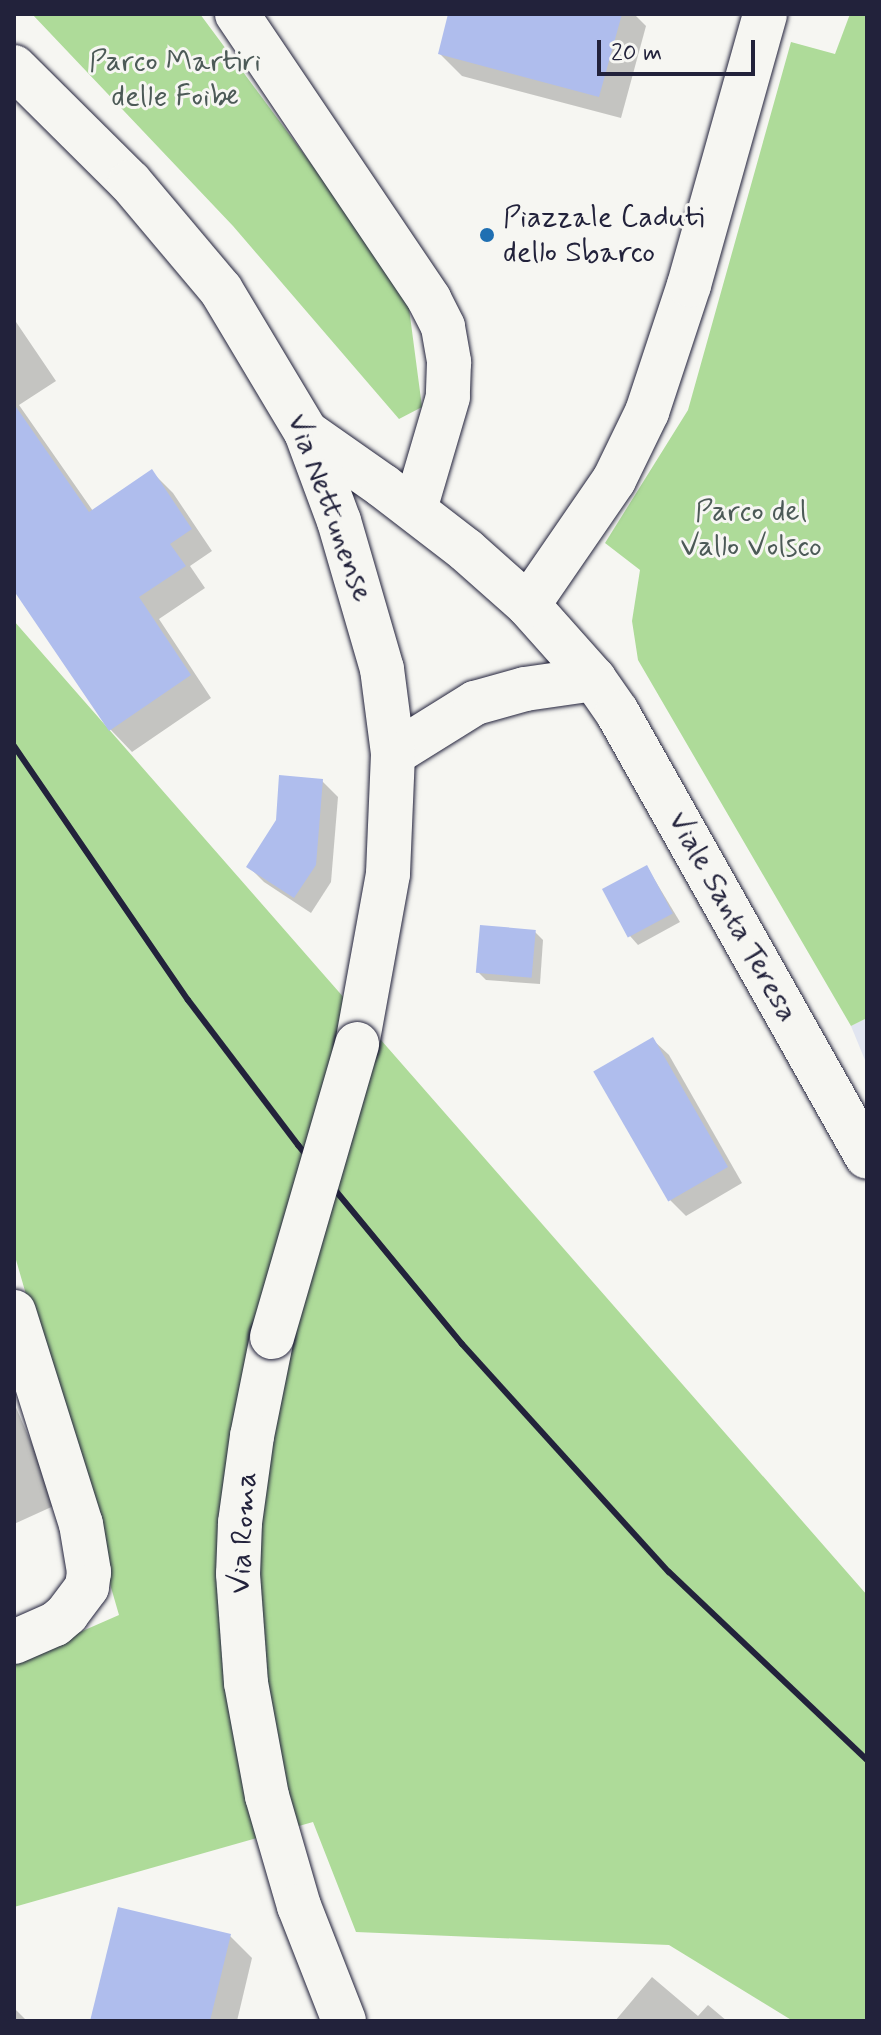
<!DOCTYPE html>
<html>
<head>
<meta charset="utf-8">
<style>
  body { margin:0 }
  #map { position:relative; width:881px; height:2035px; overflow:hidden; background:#f6f6f2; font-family:Mynerve,sans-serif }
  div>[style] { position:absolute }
  .built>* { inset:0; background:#e1e5f0 }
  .green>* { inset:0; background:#aedb99 }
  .shadow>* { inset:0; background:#0003 }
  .building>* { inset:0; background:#afbded; transform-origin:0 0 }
  .roads { filter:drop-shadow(0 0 2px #22223b) drop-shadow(0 0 2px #22223b) }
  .minor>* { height:44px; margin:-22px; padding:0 22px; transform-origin:22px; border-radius:22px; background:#f6f6f2 }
  .major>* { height:44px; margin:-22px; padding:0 22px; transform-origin:22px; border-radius:22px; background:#f6f6f2 }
  .rail>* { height:6px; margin:-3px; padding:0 3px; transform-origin:3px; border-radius:3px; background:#22223b }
  .bridges { filter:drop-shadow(0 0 2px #22223b) drop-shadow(0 0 2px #22223b) }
  .major-bridge>* { height:44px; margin:-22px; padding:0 22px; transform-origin:22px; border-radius:22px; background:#f6f6f2 }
  .dots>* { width:22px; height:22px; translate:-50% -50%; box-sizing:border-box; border:4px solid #f6f6f2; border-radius:50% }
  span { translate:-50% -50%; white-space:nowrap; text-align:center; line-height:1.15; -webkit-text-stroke:6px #f6f6f2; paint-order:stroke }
  .park-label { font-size:30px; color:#4c5a57 }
  .poi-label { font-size:30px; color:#22223b }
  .left { translate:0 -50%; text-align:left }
  .street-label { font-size:30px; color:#22223b }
  .frame { position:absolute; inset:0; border:16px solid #22223b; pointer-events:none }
  .scale { position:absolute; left:597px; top:40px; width:158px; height:36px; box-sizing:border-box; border:4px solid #22223b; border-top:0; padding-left:10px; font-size:24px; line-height:28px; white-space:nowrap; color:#22223b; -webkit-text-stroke:6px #f6f6f2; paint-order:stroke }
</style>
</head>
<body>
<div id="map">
  <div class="built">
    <i style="clip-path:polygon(867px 1018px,867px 1065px,851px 1026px)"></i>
  </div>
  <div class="green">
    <i style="clip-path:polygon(32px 14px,200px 14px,407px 293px,422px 407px,399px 419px,233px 226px)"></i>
    <i style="clip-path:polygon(850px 14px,867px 14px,867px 1018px,851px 1026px,638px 660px,632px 621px,640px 570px,605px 543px,688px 410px,791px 42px,835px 54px)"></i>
    <i style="clip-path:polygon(14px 621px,867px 1595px,867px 2021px,793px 2021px,669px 1945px,356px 1932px,313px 1822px,14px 1907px,14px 1661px,119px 1615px,14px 1253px)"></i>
  </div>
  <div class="shadow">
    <i style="clip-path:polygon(451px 14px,634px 14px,646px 26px,621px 118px,462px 76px,440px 54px)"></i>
    <i style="clip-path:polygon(14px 319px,56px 381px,19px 405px,93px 511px,152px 472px,173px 493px,212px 551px,190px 566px,205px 588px,159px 619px,211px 698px,132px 752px,111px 730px,14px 584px)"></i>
    <i style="clip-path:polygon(322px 781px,338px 797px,331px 882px,311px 913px,264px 882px,248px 866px)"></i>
    <i style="clip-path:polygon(647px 867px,680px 922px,638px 945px,630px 936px)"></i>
    <i style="clip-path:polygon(535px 932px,543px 940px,540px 984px,486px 980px,478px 972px)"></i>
    <i style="clip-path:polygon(652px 1039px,669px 1055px,742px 1183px,686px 1216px,670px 1200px)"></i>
    <i style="clip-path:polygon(14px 1403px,58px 1504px,14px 1524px)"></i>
    <i style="clip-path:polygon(230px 1936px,252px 1958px,237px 2021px,92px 2021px)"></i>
    <i style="clip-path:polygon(652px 1977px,698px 2016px,708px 2005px,727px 2021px,615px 2021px)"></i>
    <i style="clip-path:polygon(14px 2008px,27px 2021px,14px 2021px)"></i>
  </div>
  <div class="building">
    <i style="clip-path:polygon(448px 14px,622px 14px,599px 97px,438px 54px)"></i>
    <i style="clip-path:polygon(14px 404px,89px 512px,152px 469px,192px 529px,170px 544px,186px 566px,139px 597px,191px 675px,109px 731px,14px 591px)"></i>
    <i style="clip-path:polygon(279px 775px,323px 779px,316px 865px,294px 898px,246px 867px,276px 820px)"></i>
    <i style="left:647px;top:865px;width:55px;height:51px;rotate:62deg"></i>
    <i style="left:480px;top:925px;width:56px;height:48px;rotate:5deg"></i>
    <i style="left:653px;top:1037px;width:150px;height:69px;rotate:60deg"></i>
    <i style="clip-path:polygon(118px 1907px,231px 1934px,210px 2021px,90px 2021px)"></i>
  </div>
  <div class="roads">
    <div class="minor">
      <i style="left:237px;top:14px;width:344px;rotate:56deg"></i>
      <i style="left:429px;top:299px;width:31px;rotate:63deg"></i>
      <i style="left:443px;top:327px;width:36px;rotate:80deg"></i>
      <i style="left:449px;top:362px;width:35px;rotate:92deg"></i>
      <i style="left:448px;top:397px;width:117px;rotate:106.4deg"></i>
      <i style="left:306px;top:432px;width:94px;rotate:35deg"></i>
      <i style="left:383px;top:486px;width:105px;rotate:37.6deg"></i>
      <i style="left:466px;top:550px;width:83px;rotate:41.6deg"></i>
      <i style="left:528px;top:605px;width:99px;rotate:48.3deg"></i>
      <i style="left:594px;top:679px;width:40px;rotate:55.1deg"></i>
      <i style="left:617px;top:712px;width:510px;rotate:60.67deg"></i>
      <i style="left:528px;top:605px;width:152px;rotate:-55.5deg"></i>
      <i style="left:614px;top:480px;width:76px;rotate:-64.1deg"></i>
      <i style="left:647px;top:412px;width:134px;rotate:-71.7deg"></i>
      <i style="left:689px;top:285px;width:281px;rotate:-74.3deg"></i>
      <i style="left:393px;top:754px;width:97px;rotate:-31.9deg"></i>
      <i style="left:475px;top:703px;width:52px;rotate:-15.6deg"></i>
      <i style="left:525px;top:689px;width:70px;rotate:-8.2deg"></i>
      <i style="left:14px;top:1312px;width:222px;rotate:72.5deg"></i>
      <i style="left:81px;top:1524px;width:49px;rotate:80.5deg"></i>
      <i style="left:89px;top:1572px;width:15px;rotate:98deg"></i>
      <i style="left:87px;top:1587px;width:34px;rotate:127deg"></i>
      <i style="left:67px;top:1614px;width:16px;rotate:140deg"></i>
      <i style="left:55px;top:1624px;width:45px;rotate:156.3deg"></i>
    </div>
    <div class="major">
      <i style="left:14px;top:67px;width:163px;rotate:44.8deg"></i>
      <i style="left:130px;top:182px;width:141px;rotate:49.9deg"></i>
      <i style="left:221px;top:290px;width:165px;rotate:59.1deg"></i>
      <i style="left:306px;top:432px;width:95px;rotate:69.7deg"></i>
      <i style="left:339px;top:521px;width:154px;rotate:73.8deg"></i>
      <i style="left:382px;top:669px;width:86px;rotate:82.6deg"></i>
      <i style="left:393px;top:754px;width:120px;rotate:92.4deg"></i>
      <i style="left:388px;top:874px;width:173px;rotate:100.3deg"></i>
      <i style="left:272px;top:1337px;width:101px;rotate:101.4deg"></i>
      <i style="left:252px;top:1436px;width:88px;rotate:97.9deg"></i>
      <i style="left:240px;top:1523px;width:51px;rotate:92.2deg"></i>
      <i style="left:238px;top:1574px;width:109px;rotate:85.8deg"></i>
      <i style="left:246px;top:1683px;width:115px;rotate:79.5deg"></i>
      <i style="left:267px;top:1796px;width:115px;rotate:73.8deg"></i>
      <i style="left:299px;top:1906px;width:123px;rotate:68.6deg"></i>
    </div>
  </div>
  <div class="rail">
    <i style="left:14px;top:746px;width:308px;rotate:55.6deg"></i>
    <i style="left:188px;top:1000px;width:182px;rotate:52.8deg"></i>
    <i style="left:298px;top:1145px;width:258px;rotate:50.5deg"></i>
    <i style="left:462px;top:1344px;width:308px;rotate:47.8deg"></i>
    <i style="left:669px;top:1572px;width:273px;rotate:43.5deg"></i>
  </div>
  <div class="bridges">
    <div class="major-bridge">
      <i style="left:272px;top:1337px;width:305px;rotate:-73.8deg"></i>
    </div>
  </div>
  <div class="dots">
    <i style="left:487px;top:235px;background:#1f6fb2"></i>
  </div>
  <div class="park-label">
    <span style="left:175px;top:79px">Parco Martiri<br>delle Foibe</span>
    <span style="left:751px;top:529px">Parco del<br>Vallo Volsco</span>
  </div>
  <div class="poi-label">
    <span class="left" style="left:503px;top:235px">Piazzale Caduti<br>dello Sbarco</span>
  </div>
  <div class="street-label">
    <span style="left:329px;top:508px;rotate:70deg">Via Nettunense</span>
    <span style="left:732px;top:917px;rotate:61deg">Viale Santa Teresa</span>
    <span style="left:244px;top:1533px;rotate:-87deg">Via Roma</span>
  </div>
  <div class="frame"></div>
  <div class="scale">20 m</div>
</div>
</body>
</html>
